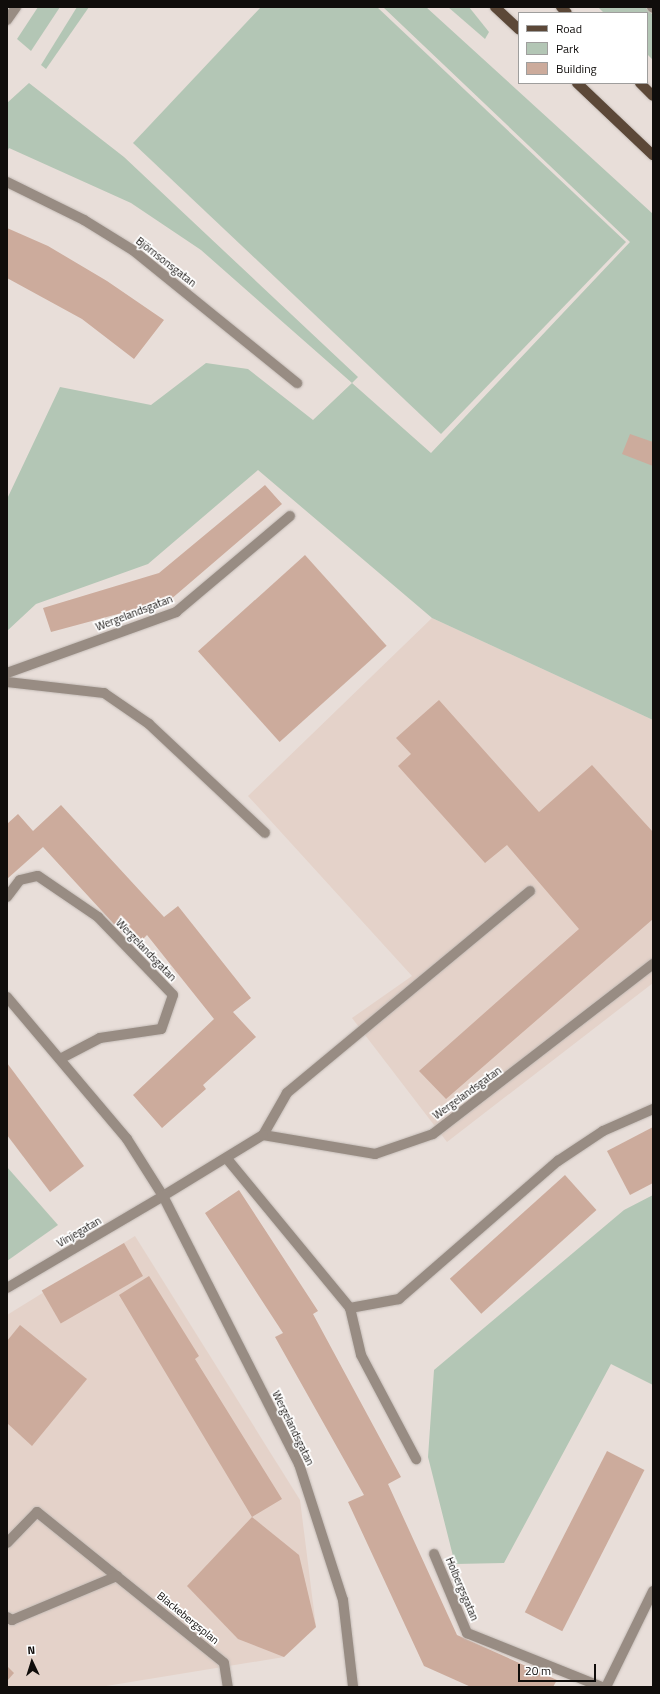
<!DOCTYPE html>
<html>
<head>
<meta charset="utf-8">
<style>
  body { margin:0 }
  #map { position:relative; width:660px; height:1694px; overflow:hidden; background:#e8ded9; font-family:"Titillium Web",sans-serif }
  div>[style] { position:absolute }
  .built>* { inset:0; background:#e4d2c9 }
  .green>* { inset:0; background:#b3c6b5 }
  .building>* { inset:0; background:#ccab9c; transform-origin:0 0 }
  .roads { filter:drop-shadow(0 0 1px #c5bdb8) drop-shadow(0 0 1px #c5bdb8) }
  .minor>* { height:10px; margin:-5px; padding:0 5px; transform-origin:5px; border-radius:5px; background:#988c83 }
  .major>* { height:10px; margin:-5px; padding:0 5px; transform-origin:5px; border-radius:5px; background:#5c4838 }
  span { translate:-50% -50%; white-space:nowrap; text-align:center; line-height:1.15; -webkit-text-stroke:3.5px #fff; paint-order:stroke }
  .street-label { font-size:11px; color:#100d0b }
  .frame { position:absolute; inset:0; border:8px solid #100d0b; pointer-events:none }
  .legend { position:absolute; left:518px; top:12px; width:130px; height:72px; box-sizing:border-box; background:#fff; border:1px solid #9f9e9d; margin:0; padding:5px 7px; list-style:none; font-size:12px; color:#100d0b }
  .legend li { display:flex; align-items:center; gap:8px; height:20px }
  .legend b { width:20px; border:1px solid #9f9e9d }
  .north { position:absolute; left:12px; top:1642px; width:40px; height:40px; -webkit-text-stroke:3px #fff; paint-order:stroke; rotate:356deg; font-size:11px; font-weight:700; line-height:16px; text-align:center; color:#100d0b }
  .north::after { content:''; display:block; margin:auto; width:14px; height:18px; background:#100d0b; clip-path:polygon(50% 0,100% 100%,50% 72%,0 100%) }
  .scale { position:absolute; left:518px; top:1664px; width:78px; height:18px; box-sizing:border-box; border:2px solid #100d0b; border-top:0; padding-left:5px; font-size:12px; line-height:14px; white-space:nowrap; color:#100d0b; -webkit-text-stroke:3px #fff; paint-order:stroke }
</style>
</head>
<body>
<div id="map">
  <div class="built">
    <i style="clip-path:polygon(432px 618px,653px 720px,653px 983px,447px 1142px,352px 1018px,412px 976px,248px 796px)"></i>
    <i style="clip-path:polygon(135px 1236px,300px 1500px,316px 1627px,284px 1657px,100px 1687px,7px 1687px,7px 1315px)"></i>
  </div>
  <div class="green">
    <i style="clip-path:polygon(38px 7px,60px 7px,31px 51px,17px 39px)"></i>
    <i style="clip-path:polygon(77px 7px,89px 7px,46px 69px,41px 65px)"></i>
    <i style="clip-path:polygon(261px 7px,377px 7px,626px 242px,441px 434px,133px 143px)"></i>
    <i style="clip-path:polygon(383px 7px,426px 7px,653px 214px,653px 720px,432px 618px,258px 470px,148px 564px,36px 604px,7px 631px,7px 499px,60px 387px,151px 405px,206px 363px,248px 369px,313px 420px,352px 383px,201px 250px,131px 203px,9px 148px,7px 152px,7px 103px,29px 83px,124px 157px,358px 377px,352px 383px,431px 453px,630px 242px)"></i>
    <i style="clip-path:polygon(448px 7px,469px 7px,489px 32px,485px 39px)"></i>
    <i style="clip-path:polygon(598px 7px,645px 7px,653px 15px,653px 60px,647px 54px,647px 13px,604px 13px)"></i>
    <i style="clip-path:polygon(7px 1167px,58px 1225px,7px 1261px)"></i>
    <i style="clip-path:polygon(653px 1195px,653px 1385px,611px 1364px,504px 1563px,455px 1564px,428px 1457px,434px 1370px,624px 1210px)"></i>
  </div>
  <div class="building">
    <i style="clip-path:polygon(7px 228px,48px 246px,107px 281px,164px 320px,134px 359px,82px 319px,7px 278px)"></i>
    <i style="clip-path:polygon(630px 434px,653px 442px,653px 466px,622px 454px)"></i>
    <i style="clip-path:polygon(265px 485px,282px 504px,170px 600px,51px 632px,43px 608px,159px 573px)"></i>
    <i style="left:305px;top:555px;width:122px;height:144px;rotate:48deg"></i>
    <i style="clip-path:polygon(439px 700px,539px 812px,592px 765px,653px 832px,653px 919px,446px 1099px,419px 1071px,579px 929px,507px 845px,485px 863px,398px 766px,411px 754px,396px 738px)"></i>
    <i style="clip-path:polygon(61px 805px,164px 917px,178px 906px,251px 998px,233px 1012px,256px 1037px,203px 1085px,206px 1089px,162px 1128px,133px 1095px,214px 1019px,147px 935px,135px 947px,43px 847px,7px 879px,7px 824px,18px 814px,33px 831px)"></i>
    <i style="clip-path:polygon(7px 1063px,84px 1166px,50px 1192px,7px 1135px)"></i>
    <i style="clip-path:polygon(653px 1127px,653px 1183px,630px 1195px,607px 1151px)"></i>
    <i style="left:565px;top:1175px;width:47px;height:155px;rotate:48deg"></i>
    <i style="clip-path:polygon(239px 1190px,318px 1311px,313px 1314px,401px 1477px,388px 1484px,457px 1635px,557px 1680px,553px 1687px,471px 1687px,424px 1666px,348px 1502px,364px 1495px,275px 1337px,283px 1333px,205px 1213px)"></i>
    <i style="left:124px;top:1243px;width:38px;height:95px;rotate:60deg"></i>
    <i style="clip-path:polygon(149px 1276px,199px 1356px,195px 1359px,282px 1499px,252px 1517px,119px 1295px)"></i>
    <i style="clip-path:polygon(20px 1325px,87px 1379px,32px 1446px,7px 1423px,7px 1341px)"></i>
    <i style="left:607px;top:1451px;width:42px;height:181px;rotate:27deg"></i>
    <i style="clip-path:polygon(252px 1517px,299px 1555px,316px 1627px,284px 1657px,238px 1639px,187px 1586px)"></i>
    <i style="clip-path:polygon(7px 1666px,14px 1673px,7px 1681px)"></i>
  </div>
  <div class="roads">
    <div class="minor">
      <i style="left:652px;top:7px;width:1px;rotate:45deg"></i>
      <i style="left:7px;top:20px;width:16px;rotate:-55deg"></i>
      <i style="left:7px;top:182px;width:86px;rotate:26.3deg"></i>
      <i style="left:84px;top:220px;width:59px;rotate:31.8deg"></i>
      <i style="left:134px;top:251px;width:210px;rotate:39deg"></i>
      <i style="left:7px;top:673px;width:180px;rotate:-19.8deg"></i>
      <i style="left:176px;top:612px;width:149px;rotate:-40.1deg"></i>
      <i style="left:7px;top:682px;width:98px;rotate:6.5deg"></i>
      <i style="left:104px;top:693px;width:55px;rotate:34.6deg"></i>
      <i style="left:149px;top:724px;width:159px;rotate:43.2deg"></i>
      <i style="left:530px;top:891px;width:316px;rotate:140.3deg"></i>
      <i style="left:287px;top:1093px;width:48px;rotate:119.7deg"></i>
      <i style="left:263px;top:1135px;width:114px;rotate:9.6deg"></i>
      <i style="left:375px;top:1154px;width:61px;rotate:-19deg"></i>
      <i style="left:433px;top:1134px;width:278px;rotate:-37.7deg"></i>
      <i style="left:7px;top:897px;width:21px;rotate:-53deg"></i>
      <i style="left:20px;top:880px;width:18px;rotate:-13deg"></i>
      <i style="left:38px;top:876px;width:73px;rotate:34.3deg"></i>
      <i style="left:98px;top:917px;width:108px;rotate:46.1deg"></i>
      <i style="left:173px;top:995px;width:36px;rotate:109deg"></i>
      <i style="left:161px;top:1029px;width:62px;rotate:171.6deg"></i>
      <i style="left:100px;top:1038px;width:45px;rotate:152.3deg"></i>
      <i style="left:7px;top:997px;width:186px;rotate:49.8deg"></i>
      <i style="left:127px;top:1139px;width:67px;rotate:57.7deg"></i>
      <i style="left:163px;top:1196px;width:117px;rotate:-31.4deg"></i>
      <i style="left:228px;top:1160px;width:192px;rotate:50.5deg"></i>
      <i style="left:350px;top:1308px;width:48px;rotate:76.8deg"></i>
      <i style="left:361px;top:1355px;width:118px;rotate:62.1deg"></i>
      <i style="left:7px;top:1288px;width:181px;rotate:-30.5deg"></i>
      <i style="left:163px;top:1196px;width:301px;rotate:63.1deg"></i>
      <i style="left:299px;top:1464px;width:143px;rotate:72.1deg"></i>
      <i style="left:343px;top:1600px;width:88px;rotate:83.4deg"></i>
      <i style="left:350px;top:1308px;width:50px;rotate:-10.4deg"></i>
      <i style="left:399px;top:1299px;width:211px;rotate:-41deg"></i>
      <i style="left:558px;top:1161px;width:54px;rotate:-33.7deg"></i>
      <i style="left:603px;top:1131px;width:55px;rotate:-23.7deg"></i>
      <i style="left:7px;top:1543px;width:43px;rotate:-45.9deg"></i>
      <i style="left:37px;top:1512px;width:240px;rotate:38.9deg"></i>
      <i style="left:224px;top:1663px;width:24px;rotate:81deg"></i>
      <i style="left:434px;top:1554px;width:86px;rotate:67.3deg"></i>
      <i style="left:467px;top:1633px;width:145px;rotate:21.8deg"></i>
      <i style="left:7px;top:1617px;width:6px;rotate:31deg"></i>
      <i style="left:12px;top:1620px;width:114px;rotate:-22.7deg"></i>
      <i style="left:606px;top:1687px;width:107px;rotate:-63.9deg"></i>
    </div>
    <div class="major">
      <i style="left:495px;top:7px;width:33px;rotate:43deg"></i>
      <i style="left:561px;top:7px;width:8px;rotate:45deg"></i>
      <i style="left:577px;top:83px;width:105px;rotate:43.5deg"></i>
      <i style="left:640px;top:83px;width:18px;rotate:45deg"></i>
    </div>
  </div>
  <div class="street-label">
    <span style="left:166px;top:262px;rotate:38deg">Björnsonsgatan</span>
    <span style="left:134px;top:613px;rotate:-21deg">Wergelandsgatan</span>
    <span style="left:146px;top:950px;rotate:46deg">Wergelandsgatan</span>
    <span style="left:467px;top:1093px;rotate:-36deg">Wergelandsgatan</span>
    <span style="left:79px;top:1232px;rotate:-30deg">Vinjegatan</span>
    <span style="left:293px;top:1428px;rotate:64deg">Wergelandsgatan</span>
    <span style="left:462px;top:1589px;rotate:67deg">Holbergsgatan</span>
    <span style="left:188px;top:1618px;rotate:39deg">Blackebergsplan</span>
  </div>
  <div class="frame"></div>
  <ul class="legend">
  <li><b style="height:5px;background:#5c4838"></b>Road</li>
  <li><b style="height:11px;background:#b3c6b5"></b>Park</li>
  <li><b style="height:11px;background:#ccab9c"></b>Building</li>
  </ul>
  <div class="north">N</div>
  <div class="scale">20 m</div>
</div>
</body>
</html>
